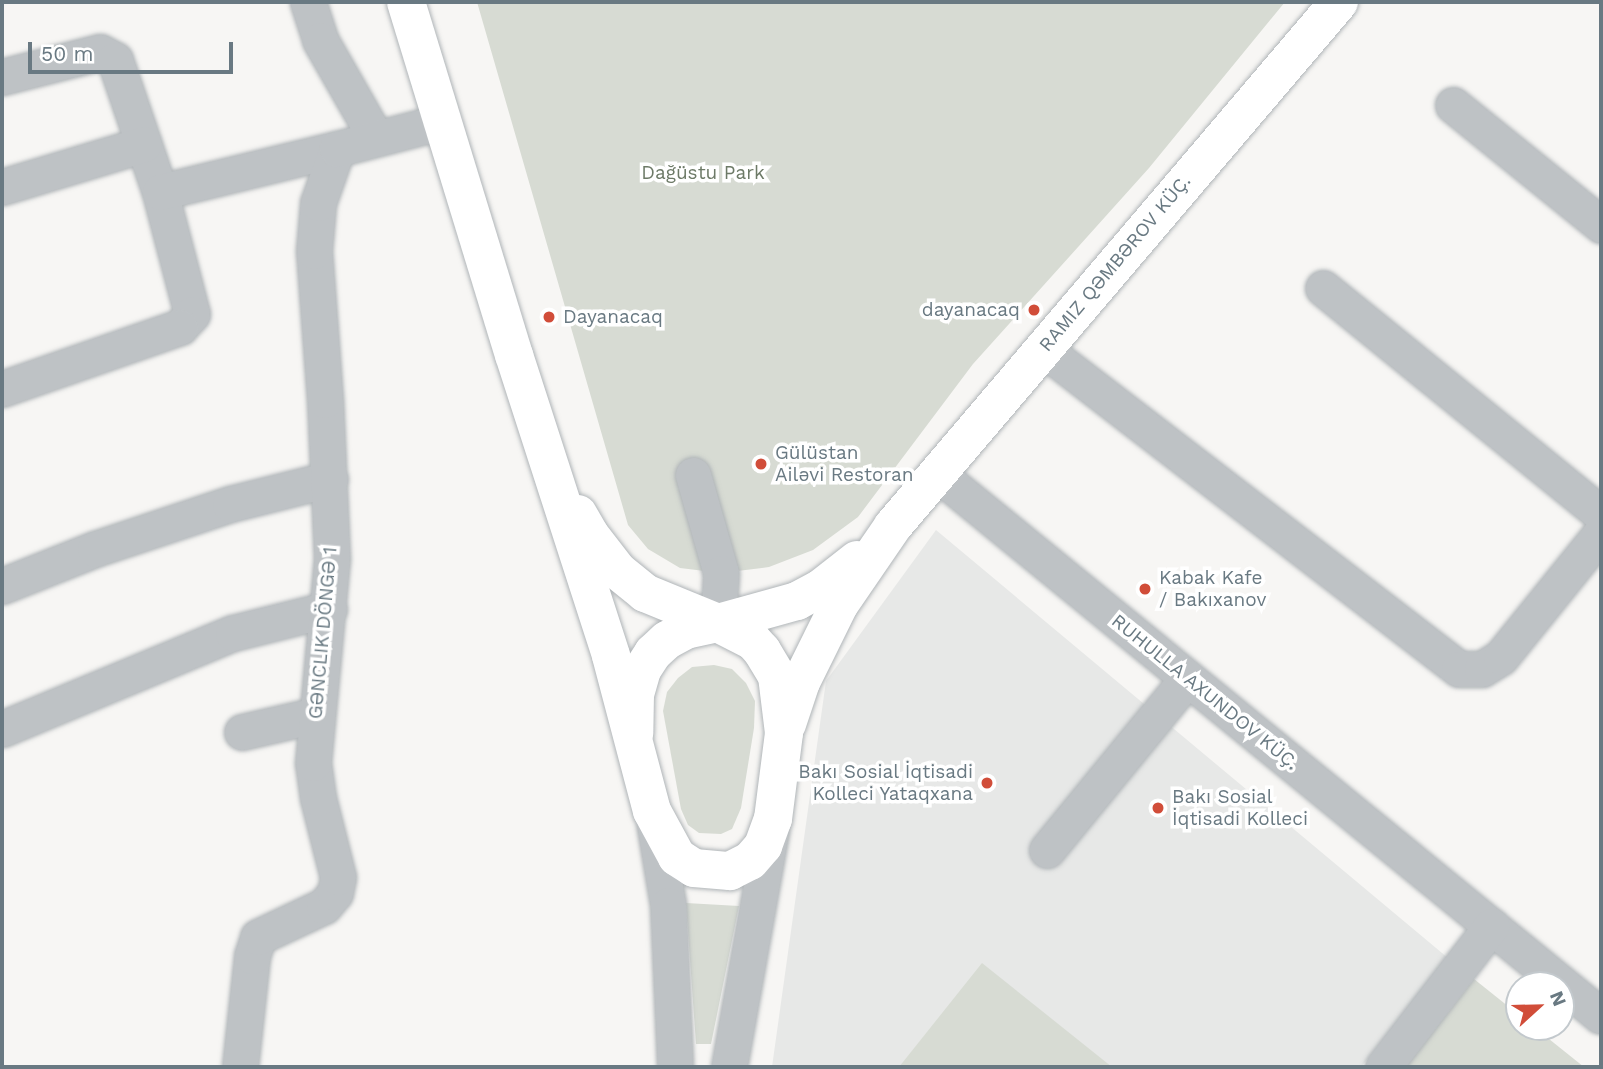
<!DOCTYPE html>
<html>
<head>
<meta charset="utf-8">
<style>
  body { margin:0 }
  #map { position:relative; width:1603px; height:1069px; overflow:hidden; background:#f7f6f4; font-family:"Work Sans",sans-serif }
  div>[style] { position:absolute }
  .built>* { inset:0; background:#e7e8e7 }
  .green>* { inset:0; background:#d7dbd3 }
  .roads { filter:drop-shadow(0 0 2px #b0b5b8) drop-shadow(0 0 2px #b0b5b8) }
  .minor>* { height:35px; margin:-17.5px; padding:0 17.5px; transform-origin:17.5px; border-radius:17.5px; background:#bec2c5 }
  .major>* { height:38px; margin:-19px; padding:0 19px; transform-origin:19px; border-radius:19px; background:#fff }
  .dots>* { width:19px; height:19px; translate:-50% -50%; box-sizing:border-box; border:4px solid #fff; border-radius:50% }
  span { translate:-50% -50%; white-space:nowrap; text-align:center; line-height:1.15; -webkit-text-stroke:7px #fff; paint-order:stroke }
  .park-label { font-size:19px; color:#6d7a67 }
  .street-label { font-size:19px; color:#697982 }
  .poi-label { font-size:19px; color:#697982 }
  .right { translate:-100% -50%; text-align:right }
  .left { translate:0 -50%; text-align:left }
  .frame { position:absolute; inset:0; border:4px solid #697982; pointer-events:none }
  .north { position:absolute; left:1505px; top:971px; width:70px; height:70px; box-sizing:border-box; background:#fff; border:2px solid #c3c9cd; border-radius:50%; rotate:68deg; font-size:19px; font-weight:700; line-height:28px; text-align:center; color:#697982 }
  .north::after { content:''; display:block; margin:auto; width:24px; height:32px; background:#d14d39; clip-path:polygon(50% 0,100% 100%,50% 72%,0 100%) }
  .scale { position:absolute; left:28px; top:42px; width:205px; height:32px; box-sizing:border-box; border:4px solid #697982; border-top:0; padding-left:9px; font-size:21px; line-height:24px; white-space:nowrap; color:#697982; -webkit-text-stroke:5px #fff; paint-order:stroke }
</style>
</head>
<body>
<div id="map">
  <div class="built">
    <i style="clip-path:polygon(936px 530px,1448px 958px,1361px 1067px,772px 1067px,826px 681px)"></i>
  </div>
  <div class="green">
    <i style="clip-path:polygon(477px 2px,1285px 2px,1149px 168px,973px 364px,858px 517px,813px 550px,769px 567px,721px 573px,680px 568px,648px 549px,628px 525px)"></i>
    <i style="clip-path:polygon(714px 665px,732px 669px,746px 683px,755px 701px,754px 728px,741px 808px,732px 829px,721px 834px,699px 833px,688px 825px,681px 809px,663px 711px,667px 692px,678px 678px,692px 667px)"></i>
    <i style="clip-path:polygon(686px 903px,739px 906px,711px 1044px,696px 1044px)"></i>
    <i style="clip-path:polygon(982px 963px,1112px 1067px,899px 1067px)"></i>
    <i style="clip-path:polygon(1474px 979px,1519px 1015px,1519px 1027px,1534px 1027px,1584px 1067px,1406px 1067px)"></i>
  </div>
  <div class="roads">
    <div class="minor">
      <i style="left:308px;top:2px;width:40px;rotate:72deg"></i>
      <i style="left:320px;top:40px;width:113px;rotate:60.3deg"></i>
      <i style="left:2px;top:77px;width:101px;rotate:-14.3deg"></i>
      <i style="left:100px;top:52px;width:17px;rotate:28deg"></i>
      <i style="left:115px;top:60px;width:139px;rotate:71.2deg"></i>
      <i style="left:160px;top:192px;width:126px;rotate:75.3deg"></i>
      <i style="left:192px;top:314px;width:18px;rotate:133deg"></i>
      <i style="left:180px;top:327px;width:188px;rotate:160.8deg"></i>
      <i style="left:1453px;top:105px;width:191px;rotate:39deg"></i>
      <i style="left:2px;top:187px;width:148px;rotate:-16.8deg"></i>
      <i style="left:160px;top:192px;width:182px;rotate:-13.7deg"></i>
      <i style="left:1323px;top:288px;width:358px;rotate:39.1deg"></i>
      <i style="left:1042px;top:348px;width:526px;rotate:37.59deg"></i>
      <i style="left:1459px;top:669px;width:23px"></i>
      <i style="left:1482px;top:669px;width:22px;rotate:-32deg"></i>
      <i style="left:1501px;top:657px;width:159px;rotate:-51.1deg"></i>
      <i style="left:938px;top:474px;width:856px;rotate:39.27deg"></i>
      <i style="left:693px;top:475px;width:102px;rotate:74.1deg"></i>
      <i style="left:721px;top:573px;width:50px;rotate:93.4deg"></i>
      <i style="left:2px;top:586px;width:100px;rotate:-21.7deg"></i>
      <i style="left:95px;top:549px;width:142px;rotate:-18.4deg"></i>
      <i style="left:230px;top:504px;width:103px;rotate:-14deg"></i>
      <i style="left:2px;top:729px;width:250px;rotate:-22.6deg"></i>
      <i style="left:233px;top:633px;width:99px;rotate:-14deg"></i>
      <i style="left:242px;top:732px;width:76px;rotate:-12.9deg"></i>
      <i style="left:654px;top:821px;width:85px;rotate:80.5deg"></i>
      <i style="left:668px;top:905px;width:162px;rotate:87.5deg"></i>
      <i style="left:1047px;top:850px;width:222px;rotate:-50.7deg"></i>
      <i style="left:240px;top:1067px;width:112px;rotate:-83.8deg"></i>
      <i style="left:252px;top:956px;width:20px;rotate:-72deg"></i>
      <i style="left:258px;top:937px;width:73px;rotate:-25.2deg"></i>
      <i style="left:324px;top:906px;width:17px;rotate:-50deg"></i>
      <i style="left:335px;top:893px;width:16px;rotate:-79deg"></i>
      <i style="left:338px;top:877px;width:81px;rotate:-104.2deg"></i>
      <i style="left:318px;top:798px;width:35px;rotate:-98deg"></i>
      <i style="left:313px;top:763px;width:205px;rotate:-84.7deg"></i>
      <i style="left:332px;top:559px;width:159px;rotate:-92.5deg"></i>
      <i style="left:325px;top:400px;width:149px;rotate:-94.2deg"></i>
      <i style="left:314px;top:251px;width:48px;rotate:-85.2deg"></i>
      <i style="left:318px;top:203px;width:57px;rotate:-70.6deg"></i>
      <i style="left:337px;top:149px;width:107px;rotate:-14.6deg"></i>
      <i style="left:729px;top:1067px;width:245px;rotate:-79.9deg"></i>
      <i style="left:1383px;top:1067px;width:178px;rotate:-52.5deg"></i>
    </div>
    <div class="major">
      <i style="left:406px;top:2px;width:369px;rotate:73deg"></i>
      <i style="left:514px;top:355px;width:316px;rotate:72.1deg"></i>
      <i style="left:611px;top:656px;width:160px;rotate:75.2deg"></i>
      <i style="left:652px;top:811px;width:52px;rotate:61.5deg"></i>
      <i style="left:677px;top:857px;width:20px;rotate:33deg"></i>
      <i style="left:694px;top:868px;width:36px;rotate:5deg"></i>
      <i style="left:730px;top:871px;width:22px;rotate:-27deg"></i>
      <i style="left:750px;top:861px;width:20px;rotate:-49deg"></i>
      <i style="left:763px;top:846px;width:29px;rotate:-70deg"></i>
      <i style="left:773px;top:819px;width:87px;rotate:-82.7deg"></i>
      <i style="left:784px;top:733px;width:57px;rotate:-97deg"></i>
      <i style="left:777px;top:676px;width:29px;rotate:-121deg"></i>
      <i style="left:762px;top:651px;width:13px;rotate:-132deg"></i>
      <i style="left:753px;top:641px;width:39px;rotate:-153deg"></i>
      <i style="left:718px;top:623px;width:33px;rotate:168deg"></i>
      <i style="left:686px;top:630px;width:21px;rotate:152deg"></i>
      <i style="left:667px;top:640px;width:19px;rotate:137deg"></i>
      <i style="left:653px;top:653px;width:20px;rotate:123deg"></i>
      <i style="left:642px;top:670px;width:25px;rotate:106deg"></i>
      <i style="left:635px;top:694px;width:39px;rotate:91deg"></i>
      <i style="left:578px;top:514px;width:24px;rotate:60deg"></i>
      <i style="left:590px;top:535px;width:46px;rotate:52.1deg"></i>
      <i style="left:618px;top:571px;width:35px;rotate:39deg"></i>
      <i style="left:645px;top:593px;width:79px;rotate:22.3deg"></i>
      <i style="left:718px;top:623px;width:82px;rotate:-15.6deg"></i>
      <i style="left:797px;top:601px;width:26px;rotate:-28deg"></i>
      <i style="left:820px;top:589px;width:47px;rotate:-38.1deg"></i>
      <i style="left:787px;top:724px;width:44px;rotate:-71.6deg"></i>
      <i style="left:801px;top:682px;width:86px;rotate:-63.7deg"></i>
      <i style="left:839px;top:605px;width:96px;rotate:-55.6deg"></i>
      <i style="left:893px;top:526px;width:688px;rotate:-49.6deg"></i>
    </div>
  </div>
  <div class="dots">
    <i style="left:1034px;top:310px;background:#d14d39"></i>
    <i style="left:549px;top:317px;background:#d14d39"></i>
    <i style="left:761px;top:464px;background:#d14d39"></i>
    <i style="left:1145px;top:589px;background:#d14d39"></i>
    <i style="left:987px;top:783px;background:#d14d39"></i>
    <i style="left:1158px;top:808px;background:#d14d39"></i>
  </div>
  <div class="park-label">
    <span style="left:703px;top:173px">Dağüstu Park</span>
  </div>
  <div class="street-label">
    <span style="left:1115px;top:263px;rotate:-50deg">RAMIZ QƏMBƏROV KÜÇ.</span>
    <span style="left:323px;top:633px;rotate:-85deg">GƏNCLIK DÖNGƏ 1</span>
    <span style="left:1205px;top:692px;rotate:39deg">RUHULLA AXUNDOV KÜÇ.</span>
  </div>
  <div class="poi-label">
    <span class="right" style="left:1020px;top:310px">dayanacaq</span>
    <span class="left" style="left:563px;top:317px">Dayanacaq</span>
    <span class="left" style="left:775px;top:464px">Gülüstan<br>Ailəvi Restoran</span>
    <span class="left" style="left:1159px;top:589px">Kabak Kafe<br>/ Bakıxanov</span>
    <span class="right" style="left:973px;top:783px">Bakı Sosial İqtisadi<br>Kolleci Yataqxana</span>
    <span class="left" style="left:1172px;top:808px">Bakı Sosial<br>İqtisadi Kolleci</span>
  </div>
  <div class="frame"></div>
  <div class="north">N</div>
  <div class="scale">50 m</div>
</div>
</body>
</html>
